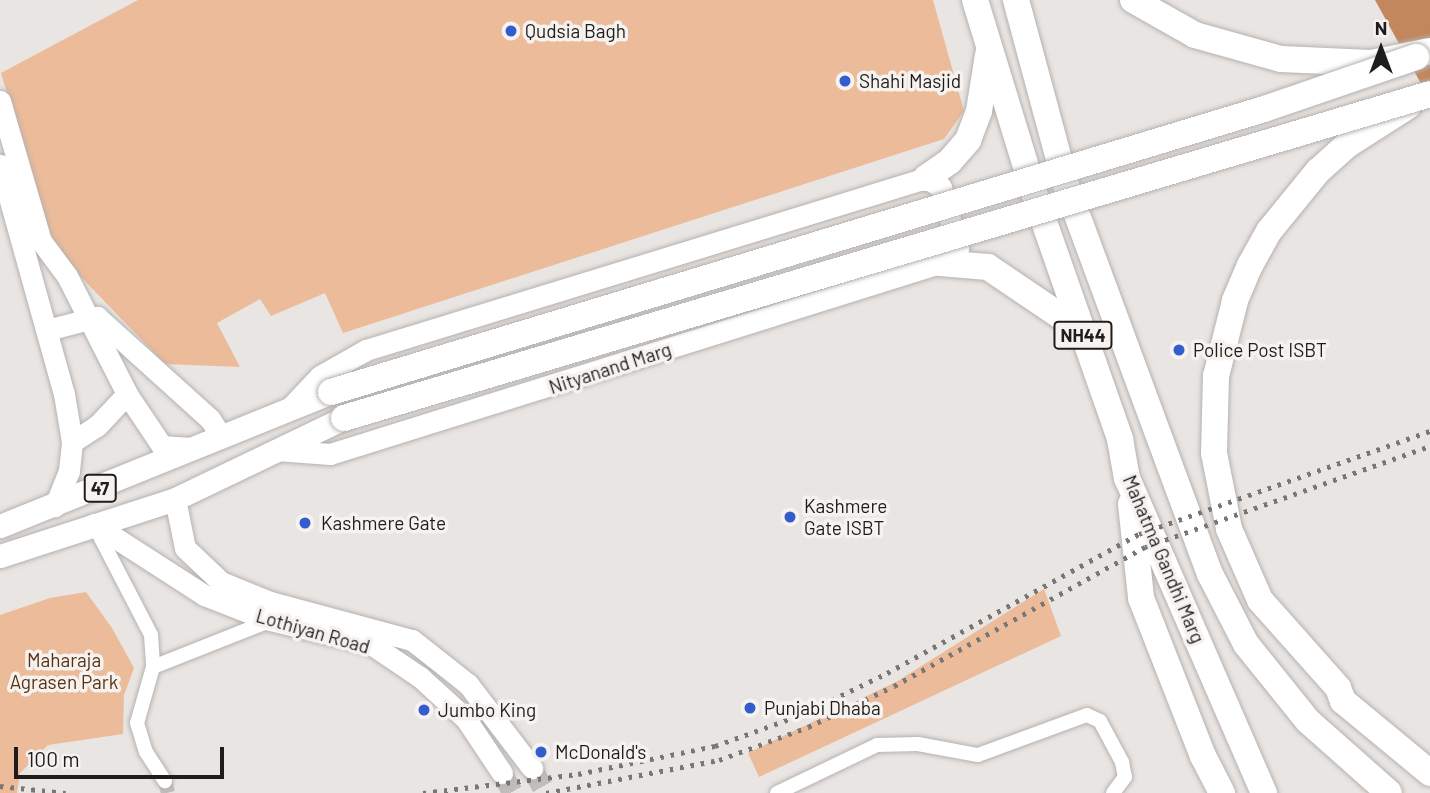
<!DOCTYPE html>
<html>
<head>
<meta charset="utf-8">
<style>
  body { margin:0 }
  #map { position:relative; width:1430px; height:793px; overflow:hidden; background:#e9e5e2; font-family:Barlow,sans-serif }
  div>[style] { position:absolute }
  .green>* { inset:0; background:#ebbb9a }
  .water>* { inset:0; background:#c2875d }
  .street-tunnel>* { height:14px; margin-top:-7px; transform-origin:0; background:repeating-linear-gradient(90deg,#c0bdba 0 14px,transparent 0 21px) }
  .secondary-tunnel>* { height:21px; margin-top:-10.5px; transform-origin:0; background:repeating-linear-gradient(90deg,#c0bdba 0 21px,transparent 0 31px) }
  .roads { filter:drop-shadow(0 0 2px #b5b1af) drop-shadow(0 0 2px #b5b1af) }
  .street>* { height:14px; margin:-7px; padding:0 7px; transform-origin:7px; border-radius:7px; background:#fff }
  .secondary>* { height:21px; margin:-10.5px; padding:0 10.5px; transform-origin:10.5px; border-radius:10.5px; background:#fff }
  .primary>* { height:23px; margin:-11.5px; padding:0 11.5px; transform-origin:11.5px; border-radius:11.5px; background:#fff }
  .highway>* { height:26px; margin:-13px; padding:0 13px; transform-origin:13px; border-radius:13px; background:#fff }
  .rail>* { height:4.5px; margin-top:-2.25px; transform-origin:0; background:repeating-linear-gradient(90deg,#797775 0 3.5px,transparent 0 10.5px) }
  .bridges { filter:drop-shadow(0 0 2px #b5b1af) drop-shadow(0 0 2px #b5b1af) }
  .highway-bridge>* { height:26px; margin:-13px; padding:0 13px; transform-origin:13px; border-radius:13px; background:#fff }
  .dots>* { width:19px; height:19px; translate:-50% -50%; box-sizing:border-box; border:4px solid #f6f2f0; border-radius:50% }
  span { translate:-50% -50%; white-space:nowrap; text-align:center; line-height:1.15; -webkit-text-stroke:7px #f6f2f0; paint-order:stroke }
  .shield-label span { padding:2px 5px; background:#f6f2f0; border:2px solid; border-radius:5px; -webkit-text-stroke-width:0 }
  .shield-label { font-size:18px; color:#1e1d1c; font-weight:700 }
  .poi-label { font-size:19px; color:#1e1d1c }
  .left { translate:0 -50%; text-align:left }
  .street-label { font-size:19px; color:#1e1d1c }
  .park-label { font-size:19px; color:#593111 }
  .north { position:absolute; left:1346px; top:14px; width:70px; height:70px; -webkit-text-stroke:5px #f6f2f0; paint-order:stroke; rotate:0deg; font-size:19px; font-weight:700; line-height:28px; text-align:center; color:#1e1d1c }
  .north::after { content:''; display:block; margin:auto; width:24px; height:32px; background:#1e1d1c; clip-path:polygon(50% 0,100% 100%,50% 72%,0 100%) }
  .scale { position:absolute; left:14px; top:747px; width:210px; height:32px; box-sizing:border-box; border:4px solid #1e1d1c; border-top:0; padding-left:9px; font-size:21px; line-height:24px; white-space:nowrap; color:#1e1d1c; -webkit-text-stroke:5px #f6f2f0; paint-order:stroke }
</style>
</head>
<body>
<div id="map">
  <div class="green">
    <i style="clip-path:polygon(138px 0,933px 0,964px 111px,944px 139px,343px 333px,325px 293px,271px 316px,260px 299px,217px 323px,240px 367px,165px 364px,53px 248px,1px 73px)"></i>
    <i style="clip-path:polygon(1044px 589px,1061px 636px,759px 777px,748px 753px,896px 682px)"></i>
    <i style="clip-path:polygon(86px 592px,112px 628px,134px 668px,124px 695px,123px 734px,48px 745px,20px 773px,17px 793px,0 793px,0 615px,50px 598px)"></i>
  </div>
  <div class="water">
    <i style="clip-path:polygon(1375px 0,1430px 0,1430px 100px)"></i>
  </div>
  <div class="street-tunnel">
    <i style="left:165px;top:781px;width:12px;rotate:76deg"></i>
  </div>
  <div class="secondary-tunnel">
    <i style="left:532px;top:768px;width:29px;rotate:61deg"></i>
    <i style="left:502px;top:773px;width:23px;rotate:61deg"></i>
  </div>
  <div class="roads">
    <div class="street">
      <i style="left:94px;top:525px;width:124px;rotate:62.6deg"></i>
      <i style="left:151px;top:635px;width:32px;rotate:86deg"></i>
      <i style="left:153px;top:667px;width:58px;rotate:105.9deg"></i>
      <i style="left:137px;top:723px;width:30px;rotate:73deg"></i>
      <i style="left:146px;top:752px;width:35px;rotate:57deg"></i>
      <i style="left:153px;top:667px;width:128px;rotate:-21.6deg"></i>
      <i style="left:777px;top:793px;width:111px;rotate:-25.6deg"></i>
      <i style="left:877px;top:745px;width:41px;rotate:-1.4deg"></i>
      <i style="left:918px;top:744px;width:61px;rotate:10.4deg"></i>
      <i style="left:978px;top:755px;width:116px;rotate:-20.2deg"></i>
      <i style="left:1087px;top:715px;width:14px;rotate:25deg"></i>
      <i style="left:1100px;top:721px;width:47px;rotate:61.8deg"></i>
      <i style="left:1122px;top:762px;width:15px;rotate:79deg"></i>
      <i style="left:1125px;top:777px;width:20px;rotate:127deg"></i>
    </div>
    <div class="secondary">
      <i style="left:0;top:101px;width:146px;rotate:73.7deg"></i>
      <i style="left:41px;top:241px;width:44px;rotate:53.4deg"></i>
      <i style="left:67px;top:276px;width:132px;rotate:63deg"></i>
      <i style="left:127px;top:394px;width:63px;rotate:56.1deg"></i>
      <i style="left:162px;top:446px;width:32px;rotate:4deg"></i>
      <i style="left:0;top:165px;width:238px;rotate:74.4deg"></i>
      <i style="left:64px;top:394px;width:49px;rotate:80.5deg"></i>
      <i style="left:72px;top:442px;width:29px;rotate:96deg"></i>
      <i style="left:69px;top:471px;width:38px;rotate:112deg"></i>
      <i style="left:47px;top:330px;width:52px;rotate:-14.6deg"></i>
      <i style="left:97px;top:317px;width:152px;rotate:42.1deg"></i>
      <i style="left:210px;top:419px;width:20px;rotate:57deg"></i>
      <i style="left:72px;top:442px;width:30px;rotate:-33deg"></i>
      <i style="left:97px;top:426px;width:44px;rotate:-46.8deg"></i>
      <i style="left:276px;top:450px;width:54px;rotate:4.2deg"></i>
      <i style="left:330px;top:454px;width:639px;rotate:-17.39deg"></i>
      <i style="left:940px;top:263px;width:17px;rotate:-25deg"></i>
      <i style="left:955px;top:256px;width:9px;rotate:-69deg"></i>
      <i style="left:958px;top:248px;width:63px;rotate:-105.6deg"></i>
      <i style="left:941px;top:187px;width:17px;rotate:-149deg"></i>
      <i style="left:926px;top:178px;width:586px;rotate:162.93deg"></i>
      <i style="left:366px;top:350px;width:53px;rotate:150.5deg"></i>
      <i style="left:320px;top:376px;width:45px;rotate:133.2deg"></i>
      <i style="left:175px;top:499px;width:50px;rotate:78.5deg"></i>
      <i style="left:185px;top:548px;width:50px;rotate:43.4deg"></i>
      <i style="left:221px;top:582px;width:53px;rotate:22.2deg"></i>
      <i style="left:270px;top:602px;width:147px;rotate:15deg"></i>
      <i style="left:412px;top:640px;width:71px;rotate:38.2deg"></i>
      <i style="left:468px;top:684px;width:106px;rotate:52.7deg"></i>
      <i style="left:94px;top:524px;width:131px;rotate:32.8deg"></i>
      <i style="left:204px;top:595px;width:66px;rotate:21.2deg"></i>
      <i style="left:266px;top:619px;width:108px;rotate:13.4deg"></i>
      <i style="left:371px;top:644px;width:59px;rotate:34deg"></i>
      <i style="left:420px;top:677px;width:62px;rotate:42.4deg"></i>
      <i style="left:466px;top:719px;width:65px;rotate:56.3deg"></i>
    </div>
    <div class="primary">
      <i style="left:0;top:526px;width:357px;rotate:-22deg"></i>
      <i style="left:0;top:556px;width:184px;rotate:-18deg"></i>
      <i style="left:175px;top:499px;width:187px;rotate:-25.6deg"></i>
    </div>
    <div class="highway">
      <i style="left:975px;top:0;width:202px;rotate:73deg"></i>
      <i style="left:1034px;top:193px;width:261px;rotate:70.7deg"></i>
      <i style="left:1120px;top:439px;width:40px;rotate:80deg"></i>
      <i style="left:1127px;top:478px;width:344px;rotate:66.5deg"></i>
      <i style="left:1016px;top:0;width:192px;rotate:74.9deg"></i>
      <i style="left:1066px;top:185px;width:415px;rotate:69.7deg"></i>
      <i style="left:1210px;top:574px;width:79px;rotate:62.8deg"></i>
      <i style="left:1246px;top:644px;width:99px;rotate:51.2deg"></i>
      <i style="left:1308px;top:721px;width:108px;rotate:41.6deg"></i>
      <i style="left:1133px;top:0;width:71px;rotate:29.4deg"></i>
      <i style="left:1195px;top:35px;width:89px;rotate:15.6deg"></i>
      <i style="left:1281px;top:59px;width:90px;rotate:2.5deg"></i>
      <i style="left:1371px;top:63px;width:60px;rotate:-11.5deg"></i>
      <i style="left:1408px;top:106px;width:72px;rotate:147.4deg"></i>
      <i style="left:1347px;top:145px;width:39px;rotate:138deg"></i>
      <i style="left:1318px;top:171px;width:77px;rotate:129.2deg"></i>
      <i style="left:1269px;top:231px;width:39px;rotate:119deg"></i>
      <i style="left:1250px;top:265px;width:39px;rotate:113deg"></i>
      <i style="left:1235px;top:301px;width:77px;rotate:104.2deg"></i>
      <i style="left:1216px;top:376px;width:77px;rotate:91.5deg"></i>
      <i style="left:1214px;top:453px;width:77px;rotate:78.8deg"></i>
      <i style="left:1229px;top:529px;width:77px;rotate:66.4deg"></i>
      <i style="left:1260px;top:600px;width:118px;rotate:48.4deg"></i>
      <i style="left:1338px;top:688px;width:14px;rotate:69deg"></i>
      <i style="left:1343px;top:701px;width:113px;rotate:39.6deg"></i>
      <i style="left:926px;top:178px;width:29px;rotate:-35deg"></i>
      <i style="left:950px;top:161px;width:28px;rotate:-49deg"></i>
      <i style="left:968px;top:140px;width:31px;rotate:-69deg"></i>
      <i style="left:979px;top:111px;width:57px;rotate:-80.9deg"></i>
      <i style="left:940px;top:263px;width:48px;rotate:4.8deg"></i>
      <i style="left:988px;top:267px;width:112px;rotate:34.1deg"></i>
      <i style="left:1131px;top:504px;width:95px;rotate:83.9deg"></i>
      <i style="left:1141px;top:598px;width:170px;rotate:68.6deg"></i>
      <i style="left:1203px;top:756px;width:42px;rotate:62.8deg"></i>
    </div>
  </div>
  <div class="rail">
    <i style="left:0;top:786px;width:66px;rotate:6.1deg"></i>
    <i style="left:423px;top:793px;width:156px;rotate:-7deg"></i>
    <i style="left:578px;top:774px;width:140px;rotate:-11.6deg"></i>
    <i style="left:715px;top:746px;width:94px;rotate:-20deg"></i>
    <i style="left:803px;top:714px;width:93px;rotate:-26deg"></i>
    <i style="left:887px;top:673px;width:288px;rotate:-28.9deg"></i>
    <i style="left:1139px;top:534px;width:309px;rotate:-19.5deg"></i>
    <i style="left:546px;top:793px;width:176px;rotate:-10.8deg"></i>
    <i style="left:719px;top:760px;width:95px;rotate:-20.3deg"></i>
    <i style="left:808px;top:727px;width:95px;rotate:-25.5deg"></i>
    <i style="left:894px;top:686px;width:287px;rotate:-29deg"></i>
    <i style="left:1145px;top:547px;width:302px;rotate:-19.5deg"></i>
  </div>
  <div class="bridges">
    <div class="highway-bridge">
      <i style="left:331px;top:392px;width:975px;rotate:-16.87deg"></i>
      <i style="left:1264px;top:109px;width:161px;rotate:-18.9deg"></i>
      <i style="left:344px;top:418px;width:1133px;rotate:-16.61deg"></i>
    </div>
  </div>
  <div class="dots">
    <i style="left:511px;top:31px;background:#345ccc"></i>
    <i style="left:845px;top:81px;background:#345ccc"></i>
    <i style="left:1179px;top:350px;background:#345ccc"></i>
    <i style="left:790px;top:517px;background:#345ccc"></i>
    <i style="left:305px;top:523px;background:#345ccc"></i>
    <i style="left:750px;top:708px;background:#345ccc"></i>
    <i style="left:424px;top:710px;background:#345ccc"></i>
    <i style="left:541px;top:752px;background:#345ccc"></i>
  </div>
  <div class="shield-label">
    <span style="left:1083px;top:335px">NH44</span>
    <span style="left:100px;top:488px">47</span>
  </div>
  <div class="poi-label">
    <span class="left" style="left:525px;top:31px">Qudsia Bagh</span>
    <span class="left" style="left:859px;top:81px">Shahi Masjid</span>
    <span class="left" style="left:1193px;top:350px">Police Post ISBT</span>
    <span class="left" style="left:804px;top:517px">Kashmere<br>Gate ISBT</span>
    <span class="left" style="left:321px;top:523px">Kashmere Gate</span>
    <span class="left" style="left:764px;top:708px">Punjabi Dhaba</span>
    <span class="left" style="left:438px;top:710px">Jumbo King</span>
    <span class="left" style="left:555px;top:752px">McDonald's</span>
  </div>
  <div class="street-label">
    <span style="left:610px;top:368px;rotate:-18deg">Nityanand Marg</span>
    <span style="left:1164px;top:559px;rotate:67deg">Mahatma Gandhi Marg</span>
    <span style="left:313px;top:631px;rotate:16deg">Lothiyan Road</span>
  </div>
  <div class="park-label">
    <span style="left:64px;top:671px">Maharaja<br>Agrasen Park</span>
  </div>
  <div class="north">N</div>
  <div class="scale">100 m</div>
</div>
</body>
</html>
